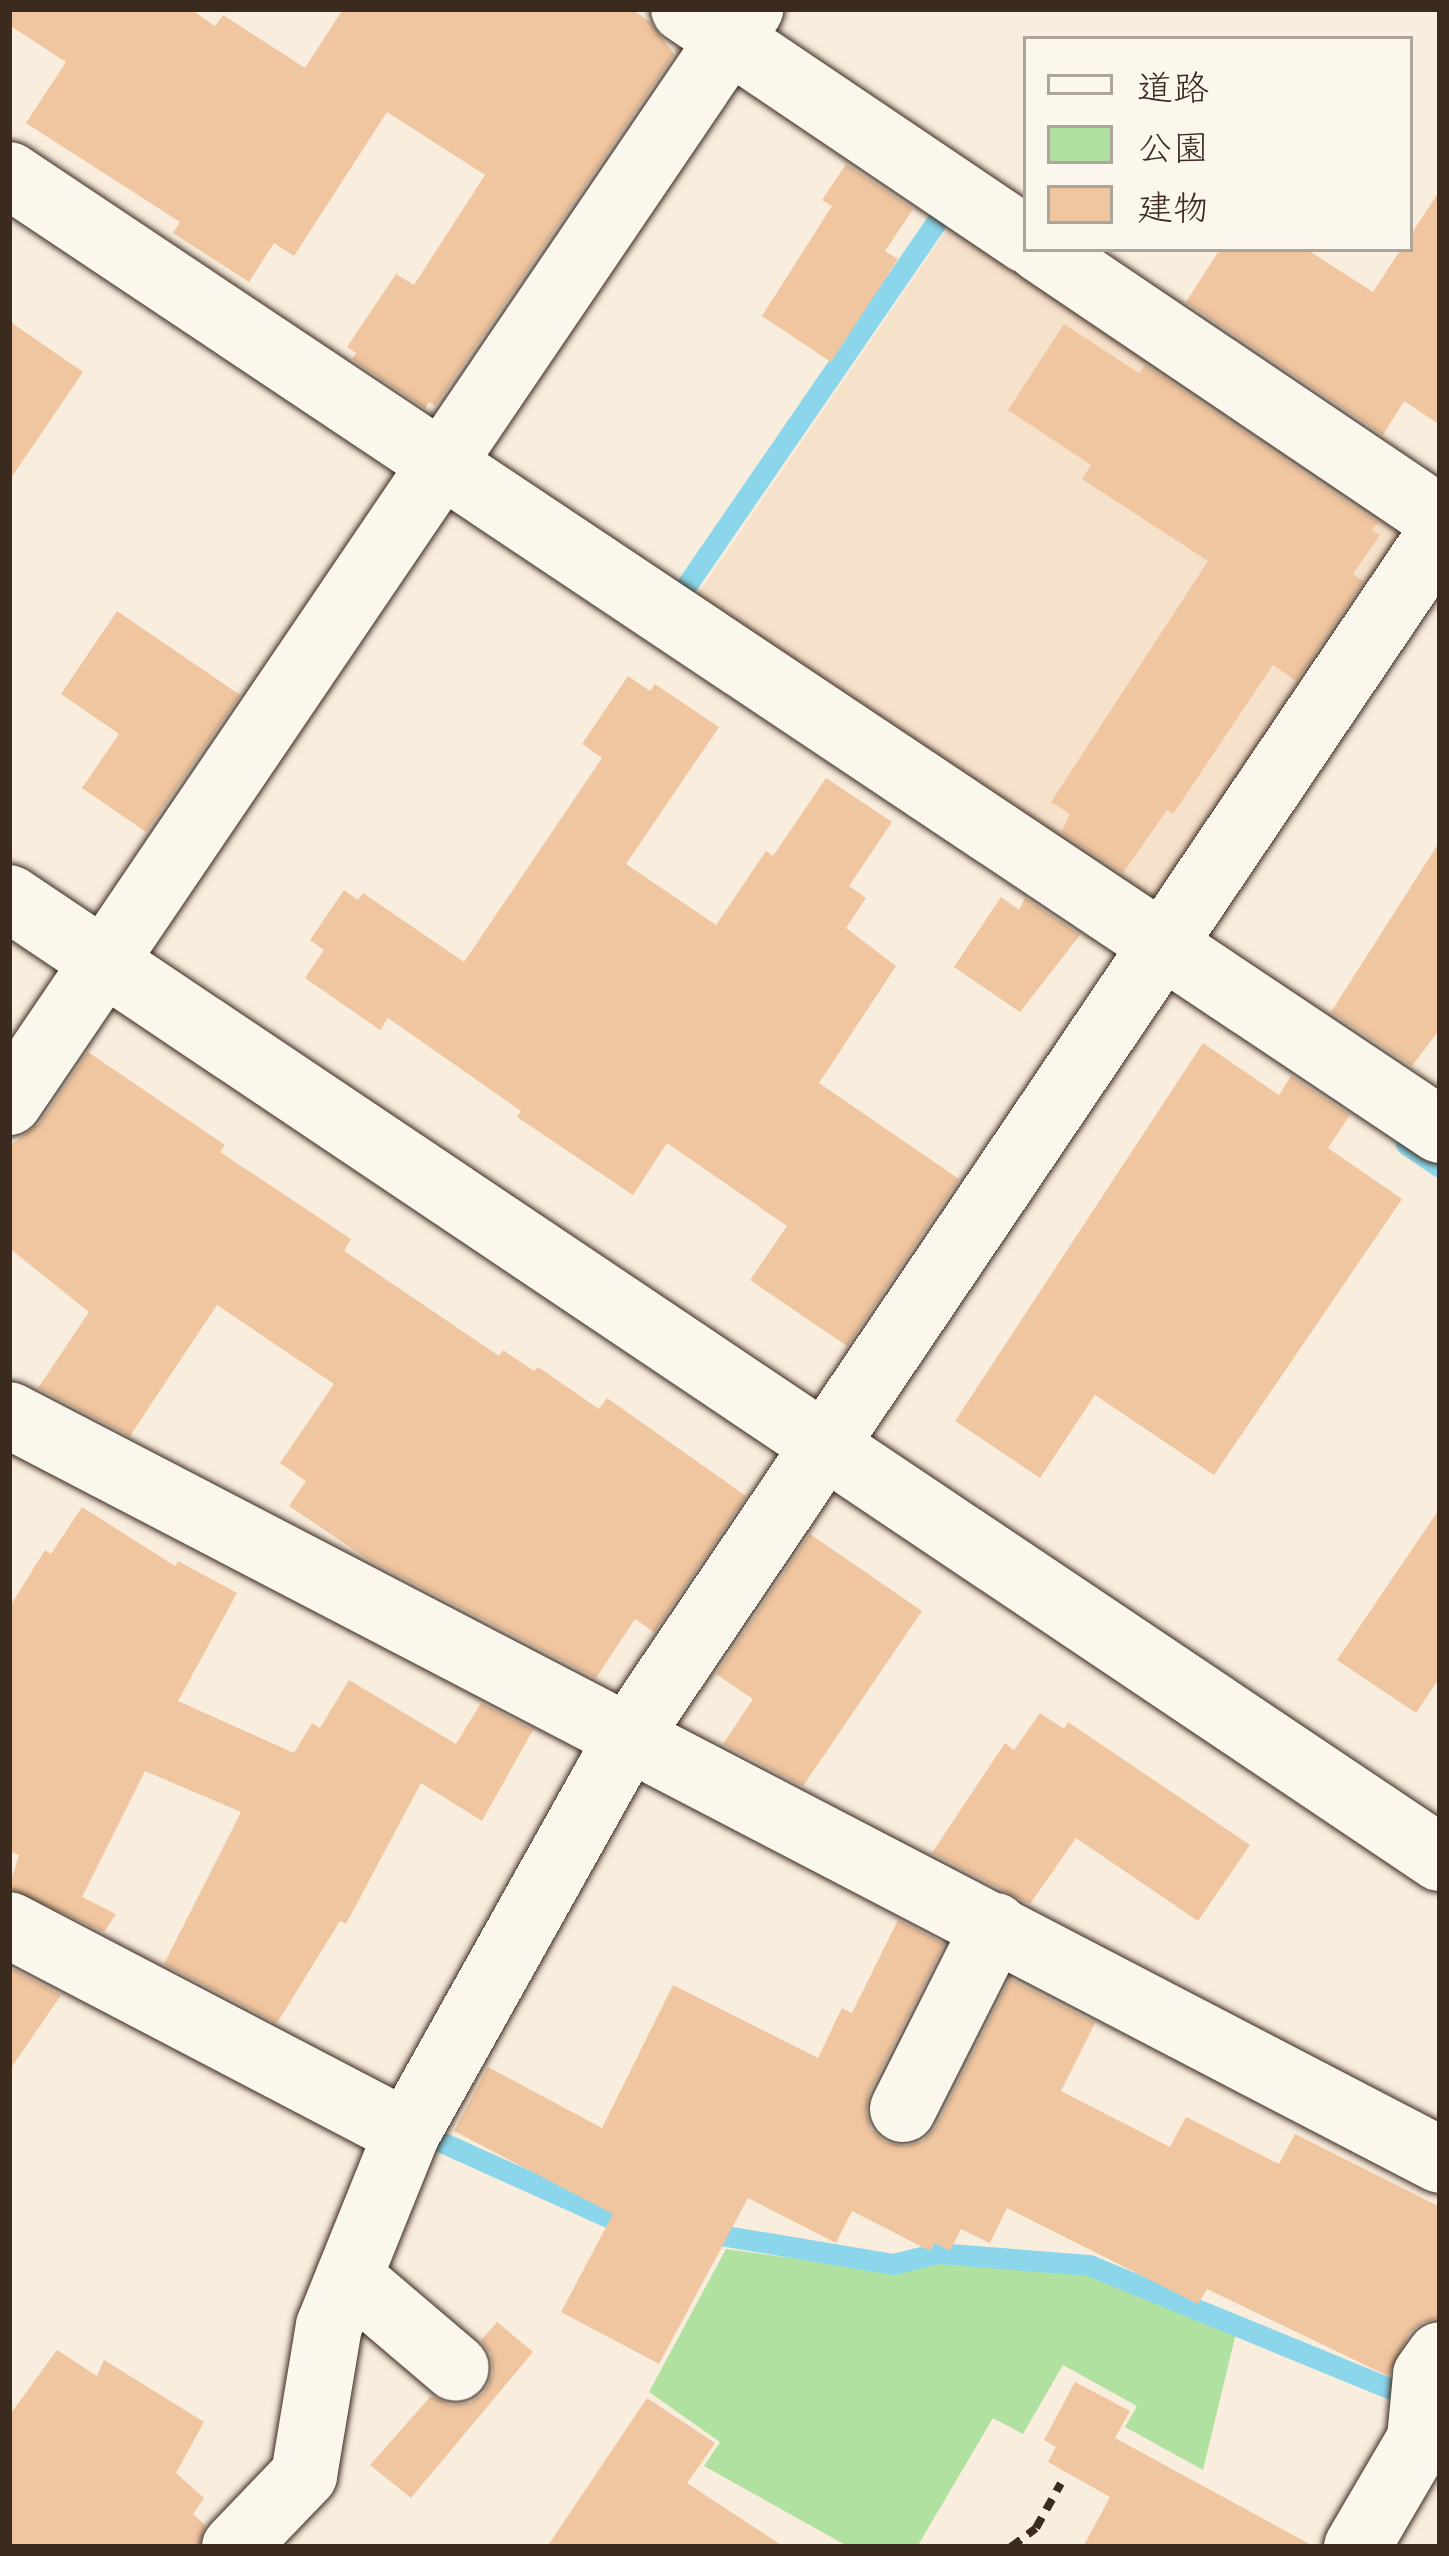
<!DOCTYPE html>
<html>
<head>
<meta charset="utf-8">
<style>
  body { margin:0 }
  #map { position:relative; width:1449px; height:2556px; overflow:hidden; background:#f9eddd; font-family:Mali,"Klee One",sans-serif }
  div>[style] { position:absolute }
  .built>* { inset:0; background:#f6e1cb }
  .green>* { inset:0; background:#b0e1a1 }
  .stream>* { height:21px; margin:-10.5px; padding:0 10.5px; transform-origin:10.5px; border-radius:10.5px; background:#8bd6eb }
  .building>* { inset:0; background:#f0c6a0 }
  .path>* { height:8px; margin-top:-4px; transform-origin:0; background:repeating-linear-gradient(90deg,#3b2a1e 0 12px,transparent 0 21px) }
  .roads { filter:drop-shadow(0 0 3px #3b2a1e) drop-shadow(0 0 3px #3b2a1e) }
  .minor>* { height:66px; margin:-33px; padding:0 33px; transform-origin:33px; border-radius:33px; background:#fbf7ec }
  span { translate:-50% -50%; white-space:nowrap; text-align:center; line-height:1.15; -webkit-text-stroke:9px #fbf7ec; paint-order:stroke }
  .frame { position:absolute; inset:0; border:12px solid #3b2a1e; pointer-events:none }
  .legend { position:absolute; left:1023px; top:36px; width:390px; height:216px; box-sizing:border-box; background:#fbf7ec; border:3px solid #aea59a; margin:0; padding:15px 21px; list-style:none; font-size:36px; color:#3b2a1e }
  .legend li { display:flex; align-items:center; gap:24px; height:60px }
  .legend b { width:60px; border:3px solid #aea59a }
</style>
</head>
<body>
<div id="map">
  <div class="built">
    <i style="clip-path:polygon(954px 219px,1395px 522px,1403px 548px,1169px 893px,1143px 901px,693px 601px)"></i>
  </div>
  <div class="green">
    <i style="clip-path:polygon(726px 2249px,894px 2272px,939px 2263px,1088px 2274px,1236px 2333px,1203px 2470px,1125px 2427px,1137px 2406px,1063px 2365px,1023px 2434px,993px 2418px,917px 2547px,849px 2547px,704px 2466px,720px 2442px,649px 2392px)"></i>
  </div>
  <div class="stream">
    <i style="left:684px;top:589px;width:452px;rotate:-55.5deg"></i>
    <i style="left:1406px;top:1144px;width:41px;rotate:34.1deg"></i>
    <i style="left:439px;top:2141px;width:215px;rotate:24.2deg"></i>
    <i style="left:702px;top:2232px;width:194px;rotate:9.5deg"></i>
    <i style="left:893px;top:2264px;width:45px;rotate:-14deg"></i>
    <i style="left:937px;top:2253px;width:152px;rotate:4.5deg"></i>
    <i style="left:1089px;top:2265px;width:330px;rotate:22.3deg"></i>
  </div>
  <div class="building">
    <i style="clip-path:polygon(9px 9px,190px 9px,215px 26px,223px 15px,305px 68px,343px 9px,631px 9px,649px 21px,674px 54px,435px 406px,429px 402px,425px 408px,352px 359px,356px 353px,347px 347px,396px 274px,414px 285px,485px 175px,387px 112px,294px 256px,274px 243px,249px 282px,173px 233px,180px 222px,26px 123px,66px 62px,9px 25px)"></i>
    <i style="clip-path:polygon(846px 164px,913px 209px,885px 251px,898px 259px,831px 362px,762px 316px,832px 206px,822px 200px)"></i>
    <i style="clip-path:polygon(1440px 190px,1440px 425px,1404px 401px,1383px 435px,1186px 302px,1220px 249px,1306px 249px,1373px 292px,1401px 249px,1410px 249px,1410px 236px)"></i>
    <i style="clip-path:polygon(9px 321px,83px 372px,9px 481px)"></i>
    <i style="clip-path:polygon(1064px 324px,1139px 373px,1145px 365px,1378px 523px,1372px 530px,1380px 535px,1353px 574px,1363px 581px,1296px 681px,1273px 665px,1173px 814px,1167px 810px,1123px 873px,1061px 832px,1070px 814px,1051px 802px,1208px 561px,1082px 479px,1091px 465px,1008px 410px)"></i>
    <i style="clip-path:polygon(117px 611px,240px 695px,146px 832px,82px 788px,119px 734px,61px 694px)"></i>
    <i style="clip-path:polygon(628px 676px,650px 691px,655px 684px,719px 727px,626px 864px,716px 925px,766px 851px,773px 856px,826px 778px,892px 822px,849px 886px,866px 898px,846px 928px,896px 966px,819px 1083px,959px 1179px,847px 1346px,750px 1280px,787px 1226px,667px 1143px,633px 1195px,517px 1117px,521px 1111px,388px 1018px,380px 1030px,305px 978px,324px 950px,310px 940px,344px 890px,358px 900px,363px 893px,464px 962px,602px 758px,582px 744px)"></i>
    <i style="clip-path:polygon(1440px 841px,1440px 1029px,1412px 1066px,1331px 1012px)"></i>
    <i style="clip-path:polygon(1001px 897px,1019px 910px,1025px 898px,1080px 935px,1020px 1012px,954px 967px)"></i>
    <i style="clip-path:polygon(1203px 1043px,1279px 1095px,1291px 1076px,1350px 1115px,1328px 1148px,1402px 1199px,1214px 1475px,1095px 1395px,1040px 1478px,955px 1421px)"></i>
    <i style="clip-path:polygon(88px 1052px,225px 1145px,220px 1152px,351px 1239px,344px 1251px,499px 1356px,503px 1350px,534px 1371px,538px 1367px,599px 1409px,607px 1398px,746px 1496px,654px 1632px,635px 1619px,596px 1678px,369px 1560px,289px 1506px,306px 1481px,280px 1463px,334px 1384px,217px 1305px,130px 1436px,38px 1388px,89px 1312px,9px 1248px,9px 1146px,40px 1123px)"></i>
    <i style="clip-path:polygon(82px 1507px,175px 1566px,178px 1561px,237px 1593px,178px 1701px,294px 1753px,312px 1723px,320px 1728px,349px 1680px,456px 1744px,481px 1703px,533px 1730px,482px 1821px,421px 1783px,346px 1924px,340px 1921px,277px 2023px,164px 1964px,241px 1812px,145px 1771px,82px 1897px,116px 1914px,104px 1932px,9px 1888px,19px 1855px,9px 1851px,9px 1608px,45px 1550px,51px 1554px)"></i>
    <i style="clip-path:polygon(1440px 1508px,1440px 1677px,1416px 1713px,1337px 1660px)"></i>
    <i style="clip-path:polygon(810px 1534px,922px 1611px,803px 1786px,723px 1744px,753px 1699px,716px 1674px)"></i>
    <i style="clip-path:polygon(1040px 1713px,1064px 1729px,1068px 1722px,1250px 1845px,1198px 1921px,1076px 1838px,1030px 1904px,932px 1853px,1005px 1743px,1014px 1750px)"></i>
    <i style="clip-path:polygon(898px 1920px,944px 1944px,869px 2093px,866px 2112px,871px 2129px,885px 2142px,906px 2146px,923px 2141px,936px 2127px,1010px 1979px,1095px 2023px,1061px 2091px,1170px 2147px,1186px 2117px,1279px 2164px,1295px 2134px,1440px 2207px,1440px 2318px,1423px 2322px,1409px 2333px,1388px 2376px,1207px 2289px,1198px 2304px,1007px 2208px,990px 2243px,961px 2229px,950px 2251px,935px 2243px,930px 2251px,852px 2211px,836px 2243px,748px 2198px,659px 2364px,561px 2312px,613px 2214px,454px 2131px,488px 2067px,602px 2128px,673px 1985px,818px 2058px,842px 2008px,852px 2013px)"></i>
    <i style="clip-path:polygon(9px 1967px,61px 1995px,9px 2071px)"></i>
    <i style="clip-path:polygon(497px 2322px,533px 2352px,411px 2498px,370px 2465px,431px 2396px,450px 2405px,470px 2403px,484px 2393px,493px 2374px,491px 2354px,481px 2340px)"></i>
    <i style="clip-path:polygon(57px 2350px,97px 2376px,104px 2360px,204px 2422px,176px 2473px,204px 2498px,193px 2514px,205px 2525px,199px 2547px,9px 2547px,9px 2416px)"></i>
    <i style="clip-path:polygon(1075px 2382px,1130px 2411px,1115px 2438px,1315px 2547px,1083px 2547px,1110px 2497px,1048px 2462px,1056px 2447px,1044px 2440px)"></i>
    <i style="clip-path:polygon(647px 2398px,715px 2443px,687px 2483px,784px 2547px,547px 2547px)"></i>
  </div>
  <div class="path">
    <i style="left:1011px;top:2547px;width:31px;rotate:-37deg"></i>
    <i style="left:1036px;top:2528px;width:51px;rotate:-60.9deg"></i>
  </div>
  <div class="roads">
    <div class="minor">
      <i style="left:684px;top:9px;width:413px;rotate:34deg"></i>
      <i style="left:9px;top:175px;width:1720px;rotate:33.72deg"></i>
      <i style="left:1040px;top:249px;width:483px;rotate:34deg"></i>
      <i style="left:9px;top:898px;width:1723px;rotate:33.86deg"></i>
      <i style="left:9px;top:1102px;width:1321px;rotate:-55.86deg"></i>
      <i style="left:9px;top:1415px;width:1613px;rotate:27.5deg"></i>
      <i style="left:9px;top:1925px;width:449px;rotate:27.6deg"></i>
      <i style="left:903px;top:2109px;width:205px;rotate:-63.3deg"></i>
      <i style="left:349px;top:2277px;width:140px;rotate:40.4deg"></i>
      <i style="left:235px;top:2547px;width:100px;rotate:-46.2deg"></i>
      <i style="left:304px;top:2475px;width:151px;rotate:-80.5deg"></i>
      <i style="left:329px;top:2326px;width:208px;rotate:-68deg"></i>
      <i style="left:407px;top:2133px;width:457px;rotate:-60.8deg"></i>
      <i style="left:630px;top:1734px;width:1448px;rotate:-55.98deg"></i>
      <i style="left:1357px;top:2547px;width:125px;rotate:-59.7deg"></i>
      <i style="left:1420px;top:2439px;width:64px;rotate:-84.6deg"></i>
      <i style="left:1426px;top:2375px;width:24px;rotate:-55deg"></i>
    </div>
  </div>
  <div class="frame"></div>
  <ul class="legend">
  <li><b style="height:15px;background:#fbf7ec"></b>道路</li>
  <li><b style="height:33px;background:#b0e1a1"></b>公園</li>
  <li><b style="height:33px;background:#f0c6a0"></b>建物</li>
  </ul>
</div>
</body>
</html>
